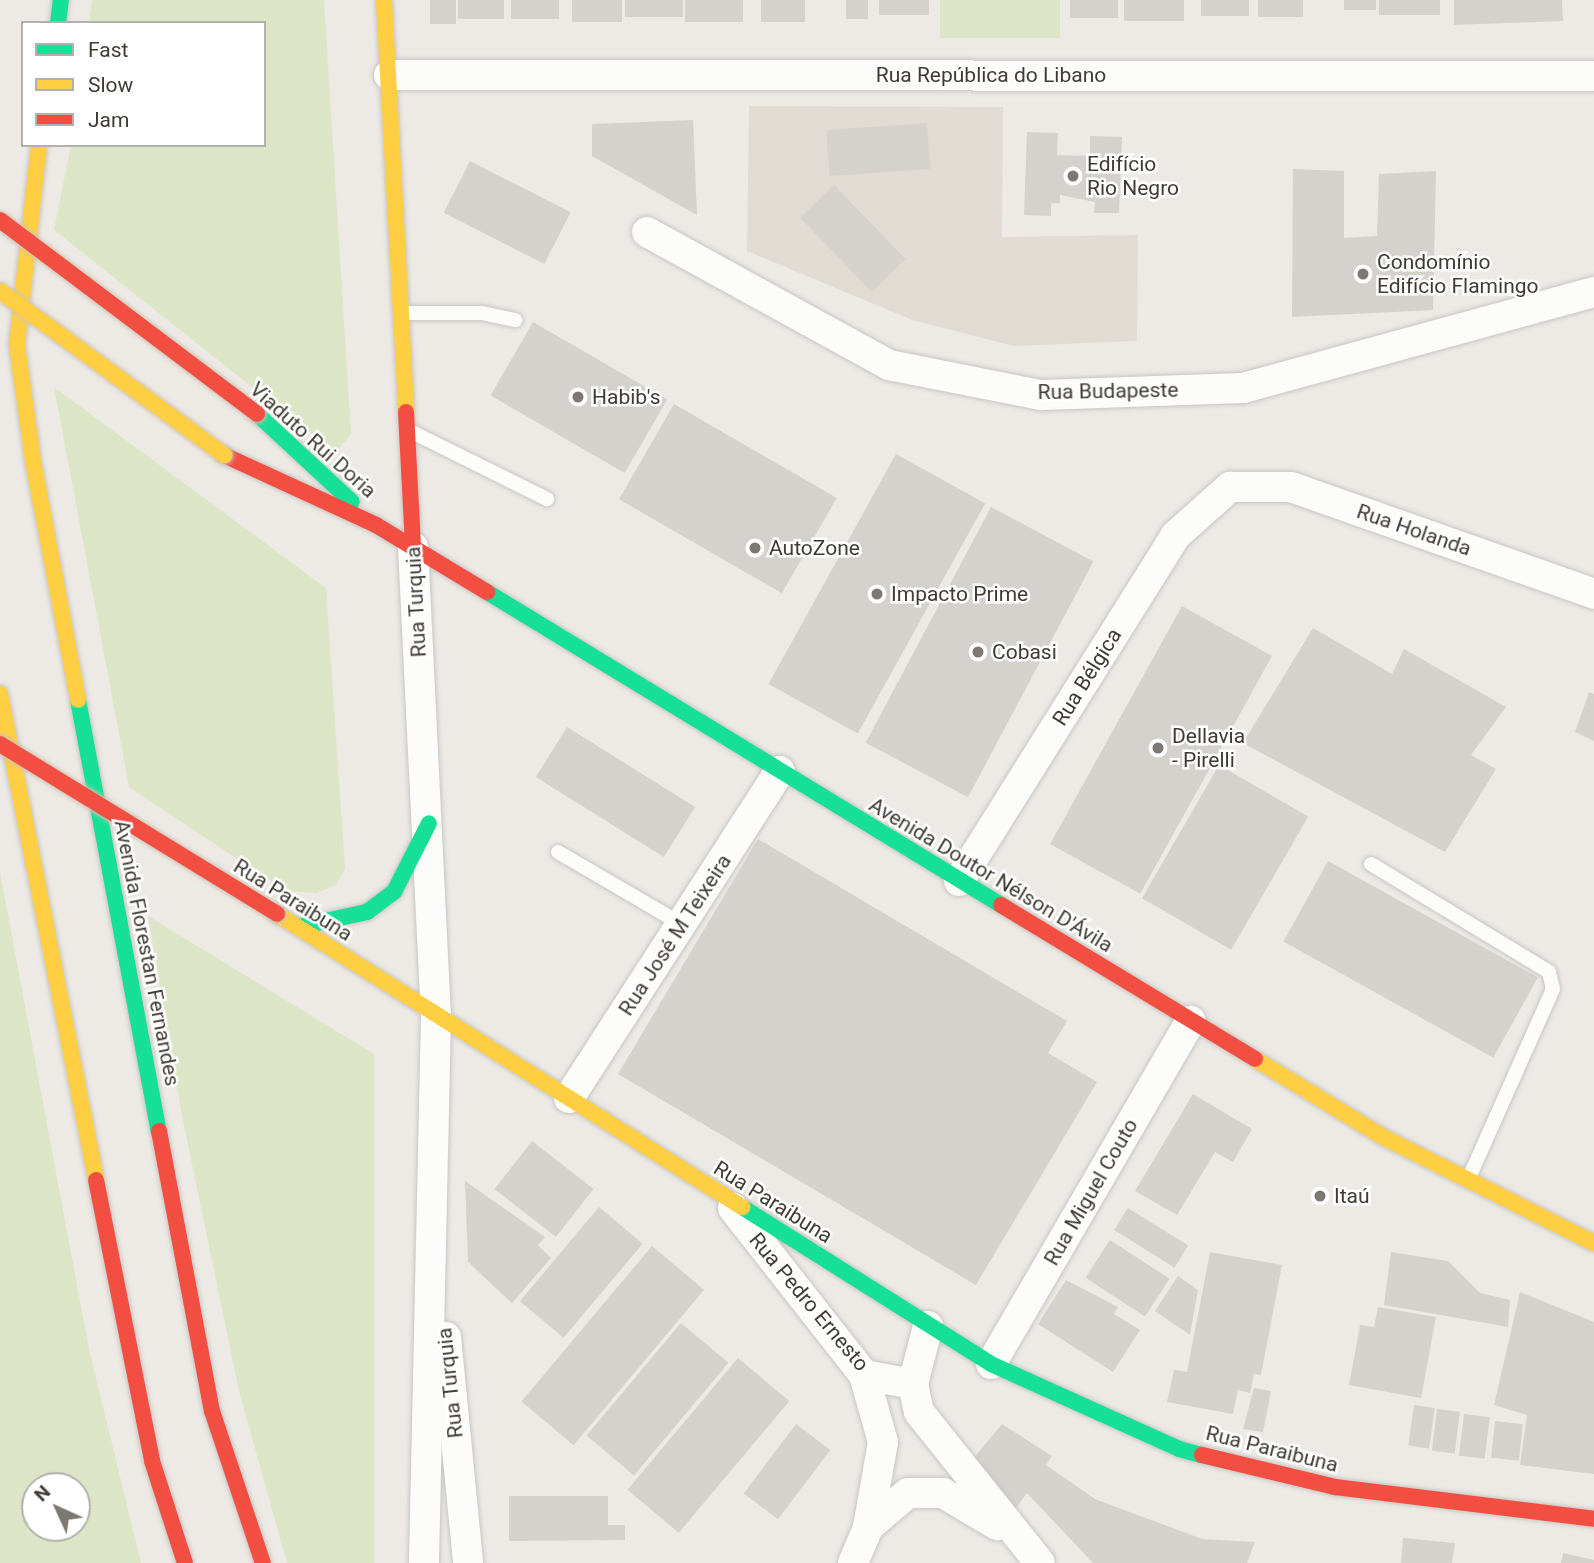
<!DOCTYPE html>
<html>
<head>
<meta charset="utf-8">
<style>
  body { margin:0 }
  #map { position:relative; width:1594px; height:1563px; overflow:hidden; background:#edeae6; font-family:Roboto,sans-serif }
  div>[style] { position:absolute }
  .residential>* { inset:0; background:#e1dbd3 }
  .green>* { inset:0; background:#dce6c7; transform-origin:0 0 }
  .building>* { inset:0; background:#d5d1cd; transform-origin:0 0 }
  .roads { filter:drop-shadow(0 0 2px #c9c6c2) drop-shadow(0 0 2px #c9c6c2) }
  .lane>* { height:14px; margin:-7px; padding:0 7px; transform-origin:7px; border-radius:7px; background:#fcfcfb }
  .street>* { height:30px; margin:-15px; padding:0 15px; transform-origin:15px; border-radius:15px; background:#fcfcfb }
  .fast>* { height:16px; margin:-8px; padding:0 8px; transform-origin:8px; border-radius:8px; background:#16e098 }
  .slow>* { height:16px; margin:-8px; padding:0 8px; transform-origin:8px; border-radius:8px; background:#ffcf43 }
  .jam>* { height:16px; margin:-8px; padding:0 8px; transform-origin:8px; border-radius:8px; background:#f24e42 }
  .bridges { filter:drop-shadow(0 0 2px #cec4b4) drop-shadow(0 0 2px #cec4b4) }
  .slow-bridge>* { height:16px; margin:-8px; padding:0 8px; transform-origin:8px; border-radius:8px; background:#ffcf43 }
  .jam-bridge>* { height:16px; margin:-8px; padding:0 8px; transform-origin:8px; border-radius:8px; background:#f24e42 }
  .dots>* { width:19px; height:19px; translate:-50% -50%; box-sizing:border-box; border:4px solid #fff; border-radius:50% }
  span { translate:-50% -50%; white-space:nowrap; text-align:center; line-height:1.15; -webkit-text-stroke:5px #fff; paint-order:stroke }
  .street-label { font-size:21px; color:#413b34 }
  .poi-label { font-size:21px; color:#413b34 }
  .left { translate:0 -50%; text-align:left }
  .legend { position:absolute; left:21px; top:21px; width:245px; height:126px; box-sizing:border-box; background:#fff; border:2px solid #b3b1ae; margin:0; padding:9px 12px; list-style:none; font-size:21px; color:#413b34 }
  .legend li { display:flex; align-items:center; gap:14px; height:35px }
  .legend b { width:35px; border:2px solid #b3b1ae }
  .north { position:absolute; left:21px; top:1472px; width:70px; height:70px; box-sizing:border-box; background:#fff; border:2px solid #b3b1ae; border-radius:50%; rotate:315deg; font-size:19px; font-weight:700; line-height:28px; text-align:center; color:#413b34 }
  .north::after { content:''; display:block; margin:auto; width:24px; height:32px; background:#7d7872; clip-path:polygon(50% 0,100% 100%,50% 72%,0 100%) }
</style>
</head>
<body>
<div id="map">
  <div class="residential">
    <i style="clip-path:polygon(749px 106px,1003px 107px,1002px 237px,1138px 235px,1137px 341px,1013px 346px,912px 320px,747px 251px)"></i>
  </div>
  <div class="green">
    <i style="clip-path:polygon(92px 0,324px 0,351px 434px,335px 453px,54px 230px,71px 145px,264px 145px,264px 23px,89px 23px)"></i>
    <i style="left:940px;top:0;width:120px;height:38px"></i>
    <i style="clip-path:polygon(54px 387px,326px 588px,345px 869px,336px 885px,317px 893px,286px 891px,129px 787px)"></i>
    <i style="clip-path:polygon(evenodd,0 872px,89px 1349px,141px 1563px,0 1563px,0 872px,35px 1486px,77px 1486px,77px 1528px,35px 1528px,35px 1486px)"></i>
    <i style="clip-path:polygon(148px 916px,374px 1054px,374px 1563px,287px 1563px,239px 1391px,182px 1116px)"></i>
  </div>
  <div class="building">
    <i style="left:430px;top:0;width:26px;height:24px"></i>
    <i style="left:458px;top:0;width:46px;height:19px"></i>
    <i style="left:511px;top:0;width:48px;height:19px"></i>
    <i style="left:572px;top:0;width:50px;height:22px"></i>
    <i style="left:625px;top:0;width:58px;height:17px"></i>
    <i style="left:685px;top:0;width:58px;height:22px"></i>
    <i style="left:761px;top:0;width:44px;height:22px"></i>
    <i style="left:846px;top:0;width:22px;height:19px"></i>
    <i style="left:879px;top:0;width:50px;height:15px"></i>
    <i style="left:1070px;top:0;width:48px;height:18px"></i>
    <i style="left:1124px;top:0;width:60px;height:21px"></i>
    <i style="left:1201px;top:0;width:48px;height:16px"></i>
    <i style="left:1258px;top:0;width:45px;height:17px"></i>
    <i style="left:1344px;top:0;width:32px;height:10px"></i>
    <i style="left:1379px;top:0;width:61px;height:15px"></i>
    <i style="clip-path:polygon(1454px 0,1562px 0,1563px 21px,1454px 25px)"></i>
    <i style="clip-path:polygon(693px 120px,697px 215px,592px 156px,592px 124px)"></i>
    <i style="left:927px;top:123px;width:46px;height:101px;rotate:86deg"></i>
    <i style="clip-path:polygon(1027px 132px,1058px 133px,1057px 155px,1090px 156px,1090px 136px,1122px 137px,1119px 213px,1094px 213px,1095px 202px,1060px 195px,1060px 203px,1051px 203px,1051px 216px,1024px 215px)"></i>
    <i style="left:470px;top:161px;width:113px;height:58px;rotate:27deg"></i>
    <i style="clip-path:polygon(1293px 169px,1344px 171px,1344px 238px,1377px 236px,1379px 174px,1436px 171px,1433px 310px,1292px 317px)"></i>
    <i style="left:834px;top:185px;width:103px;height:47px;rotate:46deg"></i>
    <i style="left:533px;top:322px;width:155px;height:85px;rotate:30deg"></i>
    <i style="left:674px;top:404px;width:188px;height:110px;rotate:30deg"></i>
    <i style="left:896px;top:454px;width:102px;height:263px;rotate:29deg"></i>
    <i style="left:991px;top:507px;width:116px;height:267px;rotate:28deg"></i>
    <i style="left:1182px;top:606px;width:103px;height:272px;rotate:29deg"></i>
    <i style="clip-path:polygon(1313px 628px,1392px 674px,1404px 649px,1506px 707px,1471px 755px,1496px 769px,1445px 852px,1243px 743px)"></i>
    <i style="clip-path:polygon(1589px 692px,1594px 694px,1594px 741px,1575px 732px)"></i>
    <i style="left:567px;top:727px;width:151px;height:59px;rotate:32deg"></i>
    <i style="left:1219px;top:765px;width:103px;height:154px;rotate:30deg"></i>
    <i style="clip-path:polygon(758px 839px,1067px 1021px,1048px 1053px,1097px 1082px,976px 1285px,618px 1074px)"></i>
    <i style="left:1328px;top:861px;width:240px;height:92px;rotate:29deg"></i>
    <i style="clip-path:polygon(1193px 1094px,1252px 1129px,1233px 1162px,1215px 1152px,1177px 1215px,1135px 1191px)"></i>
    <i style="left:532px;top:1141px;width:78px;height:61px;rotate:38deg"></i>
    <i style="clip-path:polygon(465px 1181px,545px 1237px,538px 1245px,551px 1258px,512px 1303px,468px 1262px)"></i>
    <i style="left:599px;top:1207px;width:57px;height:123px;rotate:40deg"></i>
    <i style="left:1128px;top:1208px;width:71px;height:26px;rotate:32deg"></i>
    <i style="left:1110px;top:1240px;width:71px;height:45px;rotate:33deg"></i>
    <i style="left:652px;top:1246px;width:68px;height:203px;rotate:40deg"></i>
    <i style="clip-path:polygon(1210px 1252px,1282px 1265px,1261px 1375px,1254px 1374px,1250px 1393px,1238px 1390px,1233px 1414px,1167px 1402px,1174px 1370px,1187px 1372px)"></i>
    <i style="clip-path:polygon(1391px 1252px,1448px 1261px,1480px 1293px,1510px 1300px,1508px 1327px,1384px 1305px)"></i>
    <i style="clip-path:polygon(1178px 1276px,1198px 1290px,1190px 1335px,1155px 1311px)"></i>
    <i style="clip-path:polygon(1066px 1280px,1118px 1307px,1114px 1314px,1140px 1330px,1113px 1372px,1038px 1324px)"></i>
    <i style="clip-path:polygon(1520px 1292px,1594px 1322px,1594px 1474px,1520px 1465px,1527px 1415px,1494px 1405px)"></i>
    <i style="clip-path:polygon(1378px 1307px,1436px 1317px,1421px 1398px,1349px 1385px,1360px 1325px,1374px 1327px)"></i>
    <i style="left:681px;top:1323px;width:62px;height:147px;rotate:40deg"></i>
    <i style="left:738px;top:1358px;width:67px;height:172px;rotate:40deg"></i>
    <i style="clip-path:polygon(1254px 1388px,1271px 1391px,1263px 1432px,1243px 1429px)"></i>
    <i style="left:1414px;top:1405px;width:21px;height:41px;rotate:8deg"></i>
    <i style="left:1437px;top:1409px;width:23px;height:42px;rotate:7deg"></i>
    <i style="left:1464px;top:1414px;width:26px;height:42px;rotate:7deg"></i>
    <i style="left:1495px;top:1421px;width:28px;height:37px;rotate:6deg"></i>
    <i style="left:796px;top:1424px;width:43px;height:87px;rotate:37deg"></i>
    <i style="clip-path:polygon(1002px 1424px,1052px 1456px,1046px 1465px,1095px 1499px,1202px 1539px,1255px 1542px,1247px 1563px,1093px 1563px,1027px 1493px,1013px 1512px,968px 1465px)"></i>
    <i style="clip-path:polygon(509px 1496px,608px 1496px,608px 1525px,625px 1525px,625px 1540px,509px 1541px)"></i>
    <i style="clip-path:polygon(1403px 1538px,1455px 1543px,1452px 1563px,1401px 1563px)"></i>
    <i style="clip-path:polygon(1563px 1553px,1594px 1560px,1594px 1563px,1561px 1563px)"></i>
  </div>
  <div class="roads">
    <div class="lane">
      <i style="left:402px;top:313px;width:80px"></i>
      <i style="left:482px;top:313px;width:34px;rotate:12deg"></i>
      <i style="left:412px;top:432px;width:151px;rotate:26.4deg"></i>
      <i style="left:558px;top:852px;width:143px;rotate:30.3deg"></i>
      <i style="left:1371px;top:864px;width:208px;rotate:31.2deg"></i>
      <i style="left:1549px;top:972px;width:17px;rotate:77deg"></i>
      <i style="left:1553px;top:989px;width:207px;rotate:114deg"></i>
    </div>
    <div class="street">
      <i style="left:389px;top:75px;width:1205px;rotate:0.05deg"></i>
      <i style="left:647px;top:232px;width:276px;rotate:28.8deg"></i>
      <i style="left:889px;top:365px;width:155px;rotate:11.2deg"></i>
      <i style="left:1041px;top:395px;width:202px;rotate:-2deg"></i>
      <i style="left:1243px;top:388px;width:364px;rotate:-15.3deg"></i>
      <i style="left:413px;top:547px;width:470px;rotate:87.2deg"></i>
      <i style="left:436px;top:1016px;width:547px;rotate:91.26deg"></i>
      <i style="left:959px;top:881px;width:407px;rotate:-57.9deg"></i>
      <i style="left:1175px;top:536px;width:74px;rotate:-41.7deg"></i>
      <i style="left:1230px;top:487px;width:61px"></i>
      <i style="left:1291px;top:487px;width:321px;rotate:19.4deg"></i>
      <i style="left:569px;top:1098px;width:389px;rotate:-57.2deg"></i>
      <i style="left:733px;top:1208px;width:212px;rotate:51.9deg"></i>
      <i style="left:864px;top:1375px;width:50px;rotate:10.4deg"></i>
      <i style="left:928px;top:1326px;width:60px;rotate:104.5deg"></i>
      <i style="left:913px;top:1384px;width:29px;rotate:78deg"></i>
      <i style="left:919px;top:1412px;width:193px;rotate:51.3deg"></i>
      <i style="left:446px;top:1337px;width:227px;rotate:84.4deg"></i>
      <i style="left:991px;top:1364px;width:397px;rotate:-59.8deg"></i>
      <i style="left:868px;top:1527px;width:52px;rotate:-40.4deg"></i>
      <i style="left:908px;top:1493px;width:35px"></i>
      <i style="left:943px;top:1493px;width:63px;rotate:30.7deg"></i>
      <i style="left:853px;top:1563px;width:39px;rotate:-67deg"></i>
      <i style="left:868px;top:1527px;width:86px;rotate:-80deg"></i>
      <i style="left:883px;top:1442px;width:70px;rotate:-105.8deg"></i>
    </div>
    <div class="fast">
      <i style="left:58px;top:23px;width:23px;rotate:-83deg"></i>
      <i style="left:257px;top:414px;width:129px;rotate:42.8deg"></i>
      <i style="left:487px;top:592px;width:602px;rotate:31.34deg"></i>
      <i style="left:78px;top:700px;width:439px;rotate:79.4deg"></i>
      <i style="left:298px;top:927px;width:71px;rotate:-12.3deg"></i>
      <i style="left:367px;top:912px;width:34px;rotate:-37deg"></i>
      <i style="left:394px;top:892px;width:77px;rotate:-63.1deg"></i>
      <i style="left:742px;top:1207px;width:294px;rotate:32.2deg"></i>
      <i style="left:991px;top:1364px;width:206px;rotate:24.3deg"></i>
      <i style="left:1179px;top:1449px;width:24px;rotate:15deg"></i>
    </div>
    <div class="slow">
      <i style="left:384px;top:0;width:413px;rotate:86.9deg"></i>
      <i style="left:39px;top:145px;width:201px;rotate:96.3deg"></i>
      <i style="left:17px;top:345px;width:117px;rotate:82.1deg"></i>
      <i style="left:33px;top:461px;width:243px;rotate:79.3deg"></i>
      <i style="left:0;top:694px;width:495px;rotate:78.8deg"></i>
      <i style="left:277px;top:914px;width:550px;rotate:32.22deg"></i>
      <i style="left:1255px;top:1059px;width:152px;rotate:31.3deg"></i>
      <i style="left:1385px;top:1138px;width:234px;rotate:26.7deg"></i>
    </div>
    <div class="jam">
      <i style="left:406px;top:412px;width:135px;rotate:87deg"></i>
      <i style="left:224px;top:455px;width:167px;rotate:24.7deg"></i>
      <i style="left:376px;top:525px;width:130px;rotate:31.1deg"></i>
      <i style="left:1001px;top:905px;width:297px;rotate:31.2deg"></i>
      <i style="left:159px;top:1131px;width:285px;rotate:79.3deg"></i>
      <i style="left:212px;top:1411px;width:160px;rotate:71.5deg"></i>
      <i style="left:96px;top:1180px;width:287px;rotate:78.7deg"></i>
      <i style="left:152px;top:1461px;width:107px;rotate:72.1deg"></i>
      <i style="left:1202px;top:1455px;width:137px;rotate:13.5deg"></i>
      <i style="left:1335px;top:1487px;width:261px;rotate:7deg"></i>
    </div>
  </div>
  <div class="bridges">
    <div class="slow-bridge">
      <i style="left:0;top:291px;width:278px;rotate:36.2deg"></i>
    </div>
    <div class="jam-bridge">
      <i style="left:0;top:220px;width:322px;rotate:37deg"></i>
      <i style="left:0;top:744px;width:325px;rotate:31.5deg"></i>
    </div>
  </div>
  <div class="dots">
    <i style="left:1073px;top:176px;background:#7d7872"></i>
    <i style="left:1363px;top:274px;background:#7d7872"></i>
    <i style="left:578px;top:397px;background:#7d7872"></i>
    <i style="left:755px;top:548px;background:#7d7872"></i>
    <i style="left:877px;top:594px;background:#7d7872"></i>
    <i style="left:978px;top:652px;background:#7d7872"></i>
    <i style="left:1158px;top:748px;background:#7d7872"></i>
    <i style="left:1320px;top:1196px;background:#7d7872"></i>
  </div>
  <div class="street-label">
    <span style="left:991px;top:75px">Rua República do Libano</span>
    <span style="left:1108px;top:391px;rotate:-1deg">Rua Budapeste</span>
    <span style="left:313px;top:440px;rotate:42deg">Viaduto Rui Doria</span>
    <span style="left:1414px;top:530px;rotate:19deg">Rua Holanda</span>
    <span style="left:416px;top:602px;rotate:-93deg">Rua Turquia</span>
    <span style="left:1087px;top:677px;rotate:-58deg">Rua Bélgica</span>
    <span style="left:991px;top:875px;rotate:31deg">Avenida Doutor Nélson D'Ávila</span>
    <span style="left:293px;top:900px;rotate:32deg">Rua Paraibuna</span>
    <span style="left:675px;top:935px;rotate:-57deg">Rua José M Teixeira</span>
    <span style="left:147px;top:953px;rotate:79deg">Avenida Florestan Fernandes</span>
    <span style="left:1091px;top:1192px;rotate:-60deg">Rua Miguel Couto</span>
    <span style="left:773px;top:1202px;rotate:32deg">Rua Paraibuna</span>
    <span style="left:809px;top:1302px;rotate:50deg">Rua Pedro Ernesto</span>
    <span style="left:450px;top:1383px;rotate:-96deg">Rua Turquia</span>
    <span style="left:1272px;top:1449px;rotate:14deg">Rua Paraibuna</span>
  </div>
  <div class="poi-label">
    <span class="left" style="left:1087px;top:176px">Edifício<br>Rio Negro</span>
    <span class="left" style="left:1377px;top:274px">Condomínio<br>Edifício Flamingo</span>
    <span class="left" style="left:592px;top:397px">Habib's</span>
    <span class="left" style="left:769px;top:548px">AutoZone</span>
    <span class="left" style="left:891px;top:594px">Impacto Prime</span>
    <span class="left" style="left:992px;top:652px">Cobasi</span>
    <span class="left" style="left:1172px;top:748px">Dellavia<br>- Pirelli</span>
    <span class="left" style="left:1334px;top:1196px">Itaú</span>
  </div>
  <ul class="legend">
  <li><b style="height:9px;background:#16e098"></b>Fast</li>
  <li><b style="height:9px;background:#ffcf43"></b>Slow</li>
  <li><b style="height:9px;background:#f24e42"></b>Jam</li>
  </ul>
  <div class="north">N</div>
</div>
</body>
</html>
